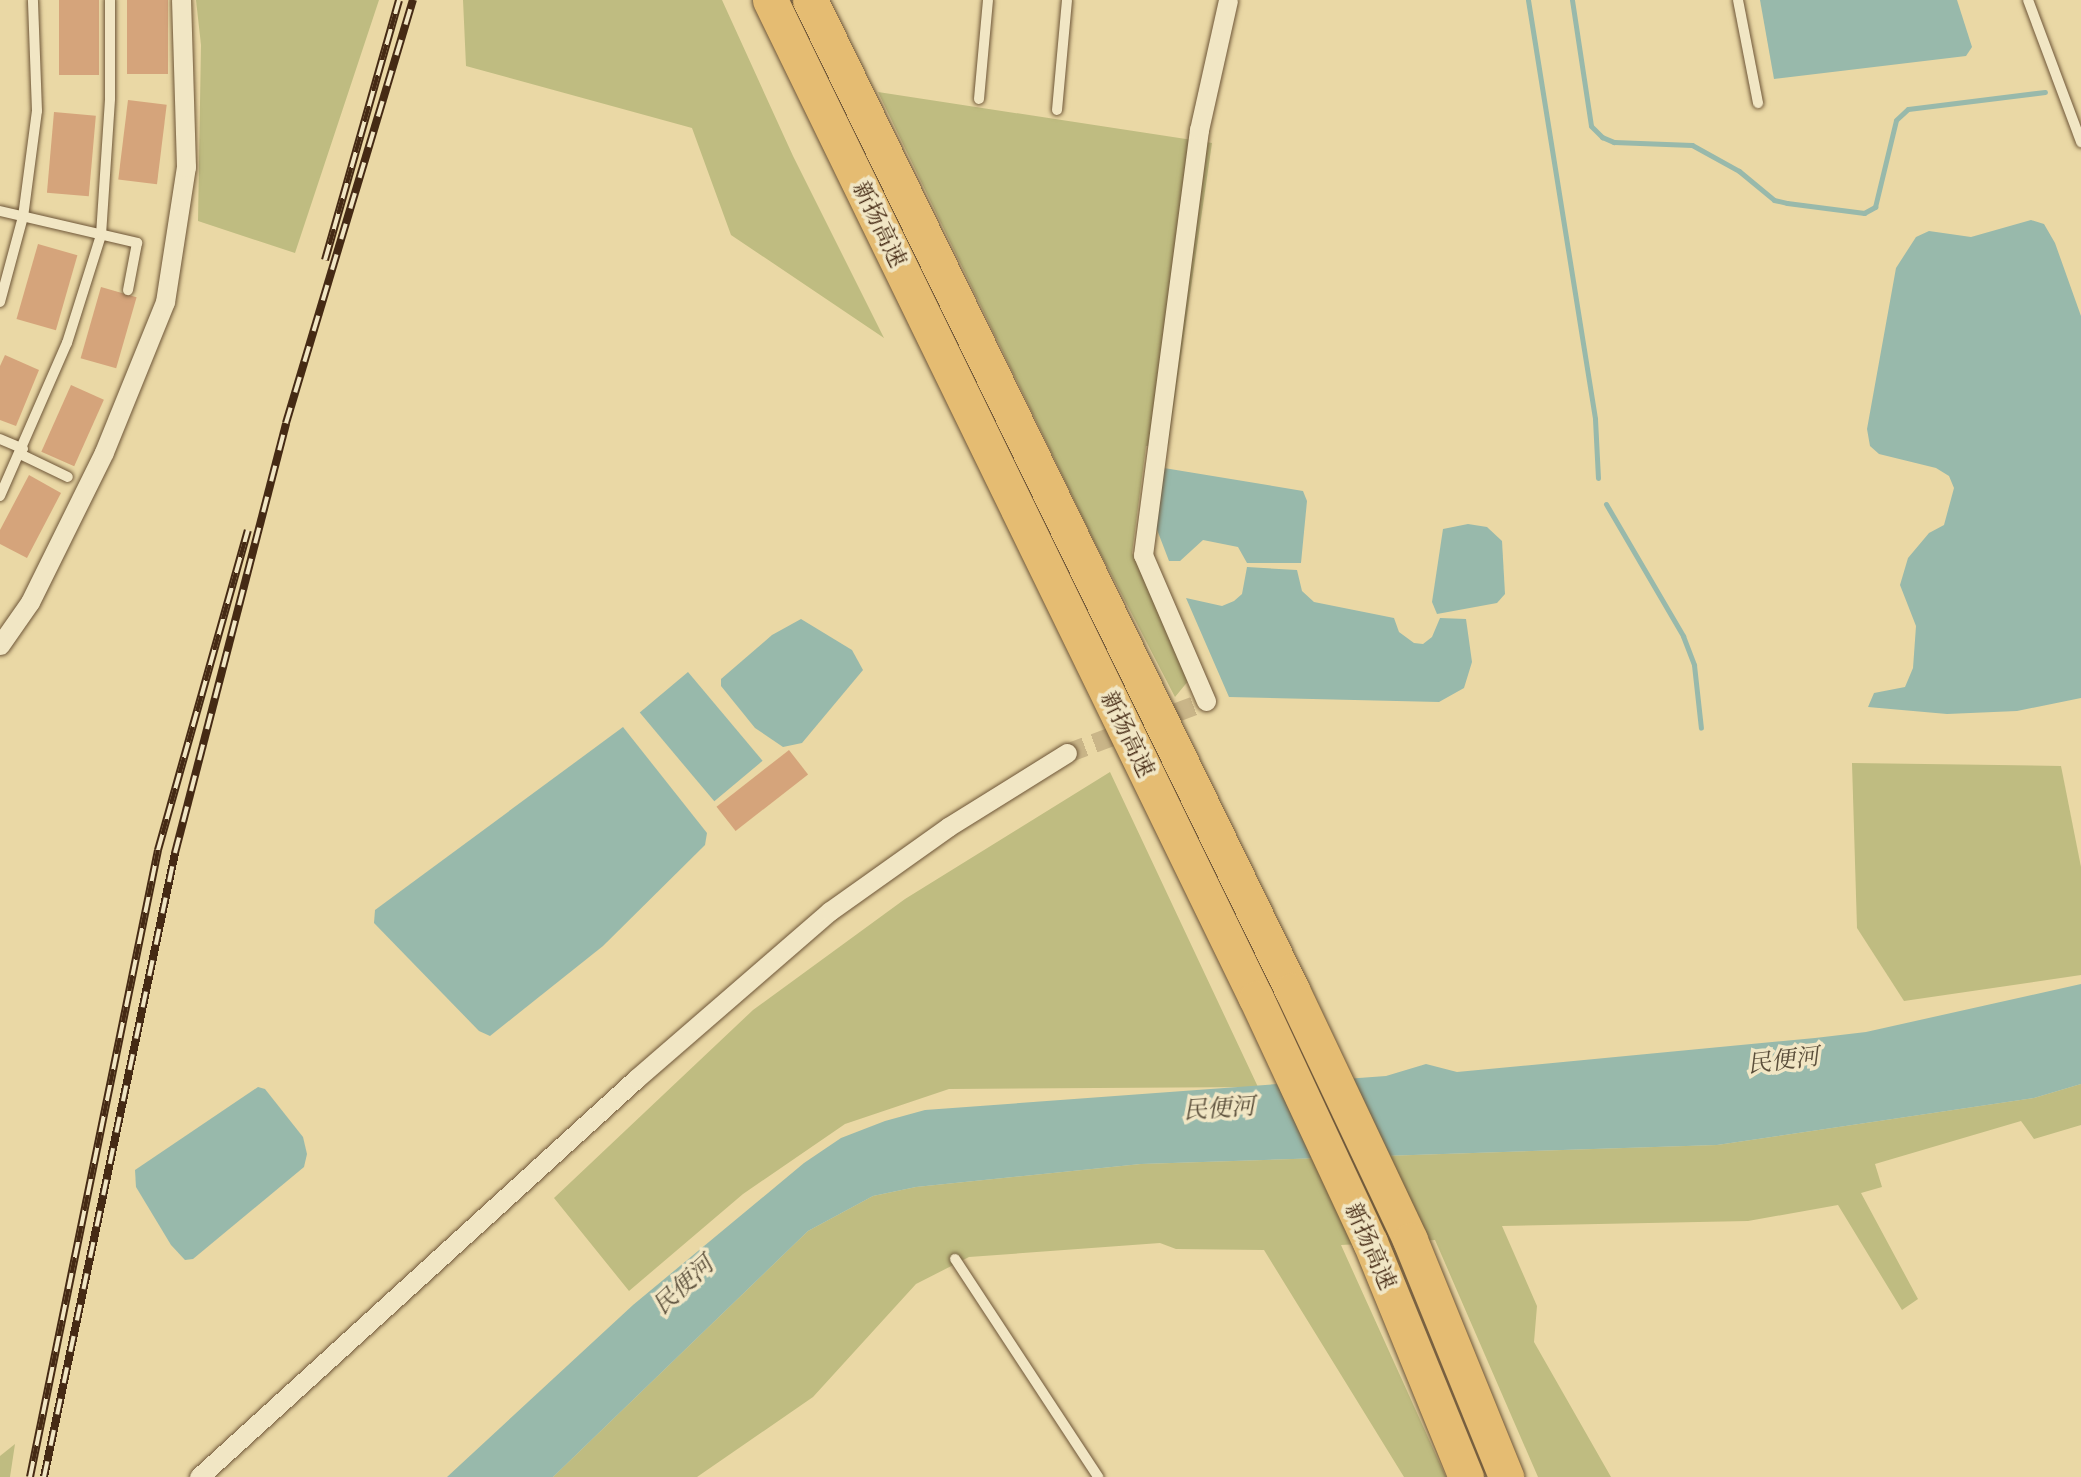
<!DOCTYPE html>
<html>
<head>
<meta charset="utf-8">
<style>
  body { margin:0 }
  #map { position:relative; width:2081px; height:1477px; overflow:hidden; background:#ead8a5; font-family:"Libre Caslon Text","Noto Serif SC",serif }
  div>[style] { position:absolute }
  .green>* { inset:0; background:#bfbc81 }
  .water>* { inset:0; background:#98b9ab; transform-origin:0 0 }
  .stream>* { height:5px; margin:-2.5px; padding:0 2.5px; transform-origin:2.5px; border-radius:2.5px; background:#98b9ab }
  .building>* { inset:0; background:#d5a47b; transform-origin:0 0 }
  .minor-tunnel>* { height:19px; margin-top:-9.5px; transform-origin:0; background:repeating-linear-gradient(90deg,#c9b588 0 19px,transparent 0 29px) }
  .roads { filter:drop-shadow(0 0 2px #6e5638) drop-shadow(0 0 2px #6e5638) }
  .service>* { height:10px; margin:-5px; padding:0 5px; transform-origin:5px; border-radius:5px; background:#f1e6c4 }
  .minor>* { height:19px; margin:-9.5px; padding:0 9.5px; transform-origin:9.5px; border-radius:9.5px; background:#f1e6c4 }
  .motorway>* { height:35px; margin:-17.5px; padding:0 17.5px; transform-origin:17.5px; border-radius:17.5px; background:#e5bc72 }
  .rail>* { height:8px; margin-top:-4px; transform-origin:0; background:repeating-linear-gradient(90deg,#f1e6c4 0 16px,#452a14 0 32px); box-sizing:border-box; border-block:2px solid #452a14 }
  span { translate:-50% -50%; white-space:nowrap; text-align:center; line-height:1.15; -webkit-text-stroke:7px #f1e6c4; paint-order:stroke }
  .street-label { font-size:23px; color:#452a14 }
  .water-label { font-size:24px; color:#5a4e3a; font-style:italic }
</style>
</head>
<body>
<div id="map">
  <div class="green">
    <i style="clip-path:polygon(196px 0,379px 0,295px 253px,198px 221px,201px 45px)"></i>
    <i style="clip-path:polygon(463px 0,722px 0,793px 156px,884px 338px,731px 235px,692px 128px,466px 66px)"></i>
    <i style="clip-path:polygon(878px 92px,1212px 143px,1168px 446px,1146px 446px,1132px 553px,1189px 680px,1175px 697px,1094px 541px)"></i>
    <i style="clip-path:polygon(1852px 763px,2061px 766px,2081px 867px,2081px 975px,1904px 1001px,1857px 928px)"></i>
    <i style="clip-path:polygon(1110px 772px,1258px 1087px,949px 1089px,845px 1124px,743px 1194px,629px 1291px,554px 1198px,753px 1010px,905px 899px)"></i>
    <i style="clip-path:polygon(2081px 1084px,2081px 1125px,2034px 1139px,2021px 1121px,1875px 1164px,1882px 1187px,1861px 1193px,1918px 1299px,1902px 1310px,1838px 1205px,1748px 1221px,1502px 1226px,1537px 1306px,1534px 1342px,1611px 1477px,1538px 1477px,1435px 1240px,1341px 1245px,1446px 1477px,1404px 1477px,1264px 1250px,1176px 1249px,1160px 1243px,969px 1257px,916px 1284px,813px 1397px,697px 1477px,553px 1477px,808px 1231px,873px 1196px,916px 1187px,1141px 1164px,1717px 1145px,2034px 1098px)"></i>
    <i style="clip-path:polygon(15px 1444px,10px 1477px,0 1477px,0 1456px)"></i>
  </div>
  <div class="water">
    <i style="clip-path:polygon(1760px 0,1957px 0,1972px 47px,1966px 56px,1774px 79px)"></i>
    <i style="clip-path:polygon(2031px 220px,2044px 224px,2055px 243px,2081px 316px,2081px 698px,2017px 711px,1947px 714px,1868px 707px,1874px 693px,1905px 687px,1913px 668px,1916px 626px,1900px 585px,1908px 558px,1929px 533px,1944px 525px,1954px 488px,1949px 476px,1936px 468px,1879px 454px,1870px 446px,1867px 429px,1896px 268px,1916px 237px,1929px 231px,1971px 237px)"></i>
    <i style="clip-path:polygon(1164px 468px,1303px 491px,1307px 501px,1301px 563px,1247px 563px,1238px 547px,1203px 540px,1180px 561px,1169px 561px,1156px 527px)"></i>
    <i style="clip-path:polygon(1468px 524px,1487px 527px,1502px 541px,1505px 594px,1497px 603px,1437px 614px,1432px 602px,1443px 529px)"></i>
    <i style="clip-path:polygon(1247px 567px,1297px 570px,1302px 591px,1314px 602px,1394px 618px,1399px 632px,1414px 643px,1423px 644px,1432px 637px,1440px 618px,1466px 619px,1472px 662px,1464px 688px,1439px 702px,1229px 697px,1186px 598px,1222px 606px,1234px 601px,1242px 594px)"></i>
    <i style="clip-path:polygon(801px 619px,852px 650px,863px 670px,802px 743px,783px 747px,755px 728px,721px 686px,721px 679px,772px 635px)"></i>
    <i style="left:688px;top:672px;width:116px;height:63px;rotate:50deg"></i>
    <i style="clip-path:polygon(623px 727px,707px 833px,705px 845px,603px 946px,490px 1036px,479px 1031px,374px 923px,375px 910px)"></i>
    <i style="clip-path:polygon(2081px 984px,2081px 1084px,2034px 1098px,1717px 1145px,1141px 1164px,916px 1187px,873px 1196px,808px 1231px,553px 1477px,447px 1477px,633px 1305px,804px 1163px,841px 1138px,885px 1121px,925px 1110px,1386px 1076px,1426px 1064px,1457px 1072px,1815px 1038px,1866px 1032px)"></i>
    <i style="clip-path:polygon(258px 1087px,265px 1089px,303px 1137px,307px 1154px,304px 1167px,193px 1259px,185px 1260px,171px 1245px,136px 1187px,135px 1170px)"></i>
  </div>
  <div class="stream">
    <i style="left:1528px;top:0;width:424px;rotate:80.9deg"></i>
    <i style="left:1595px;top:419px;width:59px;rotate:87.1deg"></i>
    <i style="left:1572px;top:0;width:127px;rotate:81.4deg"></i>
    <i style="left:1591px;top:126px;width:16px;rotate:45deg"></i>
    <i style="left:1602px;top:137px;width:13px;rotate:23deg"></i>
    <i style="left:1614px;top:142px;width:78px;rotate:2.2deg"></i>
    <i style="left:1692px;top:145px;width:54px;rotate:29deg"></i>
    <i style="left:1739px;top:171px;width:45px;rotate:39.6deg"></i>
    <i style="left:1774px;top:200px;width:13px;rotate:13deg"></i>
    <i style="left:1787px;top:203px;width:78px;rotate:7.4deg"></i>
    <i style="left:1864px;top:213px;width:13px;rotate:-29deg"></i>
    <i style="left:1875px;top:207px;width:89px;rotate:-76.4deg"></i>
    <i style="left:1896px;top:120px;width:16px;rotate:-43deg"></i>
    <i style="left:1908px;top:109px;width:138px;rotate:-7.1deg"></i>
    <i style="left:1606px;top:504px;width:153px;rotate:59.7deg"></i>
    <i style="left:1683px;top:636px;width:31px;rotate:69deg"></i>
    <i style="left:1694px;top:665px;width:63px;rotate:83.7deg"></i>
  </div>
  <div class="building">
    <i style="left:59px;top:0;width:40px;height:75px"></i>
    <i style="left:127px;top:0;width:41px;height:74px"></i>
    <i style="left:128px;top:100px;width:39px;height:80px;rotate:7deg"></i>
    <i style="left:54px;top:112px;width:42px;height:81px;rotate:5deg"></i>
    <i style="left:38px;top:244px;width:41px;height:78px;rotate:16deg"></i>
    <i style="left:101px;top:287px;width:37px;height:74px;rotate:16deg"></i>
    <i style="clip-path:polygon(5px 355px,39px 370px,16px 426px,0 420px,0 366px)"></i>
    <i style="left:71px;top:385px;width:36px;height:73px;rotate:24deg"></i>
    <i style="clip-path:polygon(29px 475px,61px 493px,27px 558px,0 544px,0 530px)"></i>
    <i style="left:789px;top:750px;width:31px;height:92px;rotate:52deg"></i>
  </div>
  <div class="minor-tunnel">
    <i style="left:1067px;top:753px;width:148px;rotate:-20.5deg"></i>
  </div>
  <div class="roads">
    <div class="service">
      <i style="left:1738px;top:0;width:105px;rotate:79deg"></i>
      <i style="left:2028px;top:0;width:152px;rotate:69.5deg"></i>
      <i style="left:979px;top:99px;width:99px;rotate:-84.8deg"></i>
      <i style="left:1057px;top:110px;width:110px;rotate:-84.8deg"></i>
      <i style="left:0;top:211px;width:141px;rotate:13.1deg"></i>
      <i style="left:137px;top:243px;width:48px;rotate:100.8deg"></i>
      <i style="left:0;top:302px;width:88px;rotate:-74.9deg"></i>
      <i style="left:23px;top:217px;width:107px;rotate:-82.5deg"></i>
      <i style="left:37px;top:111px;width:111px;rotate:-92.1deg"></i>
      <i style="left:0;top:439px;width:25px;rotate:23deg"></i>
      <i style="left:20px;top:454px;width:53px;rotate:25.6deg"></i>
      <i style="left:0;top:496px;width:167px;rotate:-66.4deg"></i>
      <i style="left:67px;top:343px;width:113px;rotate:-72.5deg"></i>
      <i style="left:101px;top:235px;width:137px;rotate:-86.2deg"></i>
      <i style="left:110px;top:98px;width:98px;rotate:-90deg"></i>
      <i style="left:955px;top:1259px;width:261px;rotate:56.7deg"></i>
    </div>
    <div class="minor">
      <i style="left:0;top:645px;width:52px;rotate:-55.1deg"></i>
      <i style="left:30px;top:602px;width:167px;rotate:-63.7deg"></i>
      <i style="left:104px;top:452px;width:162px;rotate:-67.9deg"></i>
      <i style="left:165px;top:302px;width:137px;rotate:-81.2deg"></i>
      <i style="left:186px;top:167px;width:167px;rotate:-91.7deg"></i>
      <i style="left:1206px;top:701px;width:159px;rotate:-113.3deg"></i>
      <i style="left:1143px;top:555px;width:429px;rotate:-82.5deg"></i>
      <i style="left:1199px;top:130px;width:133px;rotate:-77.4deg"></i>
      <i style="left:199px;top:1477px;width:592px;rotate:-42.33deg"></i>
      <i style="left:637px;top:1078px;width:255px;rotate:-40.9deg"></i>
      <i style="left:830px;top:911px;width:145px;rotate:-35.4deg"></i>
      <i style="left:948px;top:827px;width:140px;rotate:-31.9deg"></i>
    </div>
    <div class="motorway">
      <i style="left:770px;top:0;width:1110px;rotate:64.04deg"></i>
      <i style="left:1256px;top:998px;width:269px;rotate:65deg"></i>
      <i style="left:1370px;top:1242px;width:254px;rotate:67.8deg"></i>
      <i style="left:810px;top:0;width:1101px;rotate:64.04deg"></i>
      <i style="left:1292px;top:990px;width:276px;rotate:64.7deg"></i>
      <i style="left:1410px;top:1240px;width:256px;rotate:67.9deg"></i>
    </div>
  </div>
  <div class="rail">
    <i style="left:325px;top:260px;width:270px;rotate:-74.1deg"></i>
    <i style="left:30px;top:1477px;width:640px;rotate:-78.46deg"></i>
    <i style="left:158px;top:850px;width:332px;rotate:-74.3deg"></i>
    <i style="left:44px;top:1477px;width:638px;rotate:-78.14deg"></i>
    <i style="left:175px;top:853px;width:444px;rotate:-75.5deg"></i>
    <i style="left:286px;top:423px;width:442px;rotate:-73.3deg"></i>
  </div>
  <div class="street-label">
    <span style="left:880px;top:224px;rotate:64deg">新扬高速</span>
    <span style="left:1128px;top:734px;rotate:64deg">新扬高速</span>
    <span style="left:1371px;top:1246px;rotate:66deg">新扬高速</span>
  </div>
  <div class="water-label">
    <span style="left:1783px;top:1060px;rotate:-7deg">民便河</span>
    <span style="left:1219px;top:1108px;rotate:-4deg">民便河</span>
    <span style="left:683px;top:1285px;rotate:-43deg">民便河</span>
  </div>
</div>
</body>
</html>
